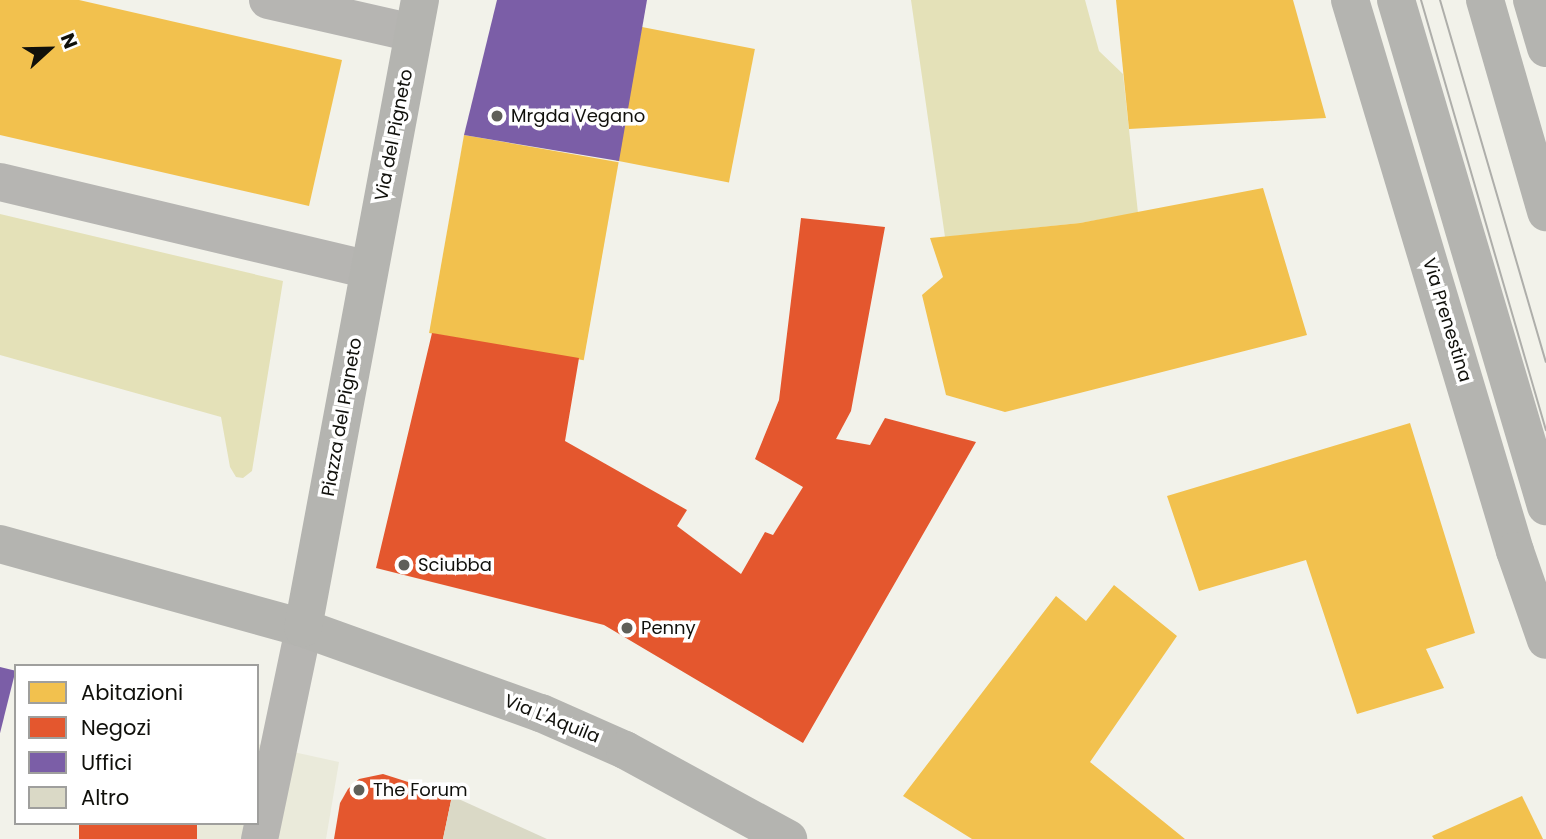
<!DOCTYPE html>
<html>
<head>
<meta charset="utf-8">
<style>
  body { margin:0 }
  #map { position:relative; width:1546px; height:839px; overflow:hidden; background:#f2f2ea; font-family:Poppins,sans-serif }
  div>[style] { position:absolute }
  .built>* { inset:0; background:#eaeada }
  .green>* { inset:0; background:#e4e1b8 }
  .homes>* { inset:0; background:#f2c14e; transform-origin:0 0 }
  .shops>* { inset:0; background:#e4572e; transform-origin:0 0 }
  .offices>* { inset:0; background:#7b5ea7; transform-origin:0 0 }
  .building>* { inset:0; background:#dad9c6 }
  .pedestrian>* { height:37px; margin:-18.5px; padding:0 18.5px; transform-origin:18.5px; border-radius:18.5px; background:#b6b5b2 }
  .minor>* { height:38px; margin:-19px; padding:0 19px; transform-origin:19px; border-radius:19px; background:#b6b5b2 }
  .secondary>* { height:38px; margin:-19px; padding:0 19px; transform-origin:19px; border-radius:19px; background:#b4b4b0 }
  .trunk>* { height:38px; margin:-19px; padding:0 19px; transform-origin:19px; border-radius:19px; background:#b4b4b0 }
  .tram>* { height:2px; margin:-1px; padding:0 1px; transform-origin:1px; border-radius:1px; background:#aeaeaa }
  .dots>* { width:19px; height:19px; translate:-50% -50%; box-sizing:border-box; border:4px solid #fff; border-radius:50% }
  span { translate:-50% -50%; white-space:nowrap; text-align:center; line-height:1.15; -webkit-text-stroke:7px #fff; paint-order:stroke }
  .poi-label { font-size:18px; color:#10100b }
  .left { translate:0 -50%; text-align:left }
  .street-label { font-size:18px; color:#10100b }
  .legend { position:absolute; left:14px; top:664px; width:245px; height:161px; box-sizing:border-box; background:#fff; border:2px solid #9f9f9d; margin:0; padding:9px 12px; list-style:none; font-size:21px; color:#10100b }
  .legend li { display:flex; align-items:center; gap:14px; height:35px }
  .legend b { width:35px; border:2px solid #9f9f9d }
  .north { position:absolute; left:14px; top:14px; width:70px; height:70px; -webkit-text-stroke:5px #fff; paint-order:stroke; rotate:68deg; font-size:19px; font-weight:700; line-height:28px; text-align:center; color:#10100b }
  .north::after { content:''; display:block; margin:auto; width:24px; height:32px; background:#10100b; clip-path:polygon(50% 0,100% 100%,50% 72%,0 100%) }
</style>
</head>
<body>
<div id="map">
  <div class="built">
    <i style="clip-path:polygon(257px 744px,339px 762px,326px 839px,195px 839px,198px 823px,257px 823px)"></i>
  </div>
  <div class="green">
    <i style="clip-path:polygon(911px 0,1085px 0,1099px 51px,1123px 74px,1138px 213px,1080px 223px,945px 237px)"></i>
    <i style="clip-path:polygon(0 214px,283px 281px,252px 471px,243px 478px,236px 477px,230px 467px,221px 417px,0 355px)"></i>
  </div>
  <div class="homes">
    <i style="clip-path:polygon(0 0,79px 0,342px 60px,309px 206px,0 135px)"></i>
    <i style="clip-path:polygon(1116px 0,1293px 0,1326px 118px,1129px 129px)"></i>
    <i style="left:642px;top:27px;width:115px;height:136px;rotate:11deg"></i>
    <i style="left:464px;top:135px;width:157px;height:201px;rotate:10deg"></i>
    <i style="clip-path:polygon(1263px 188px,1307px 335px,1005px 412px,946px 395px,922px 295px,943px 277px,930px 238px,1080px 223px)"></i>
    <i style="clip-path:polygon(1410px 423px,1475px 633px,1426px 649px,1444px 688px,1357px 714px,1306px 560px,1199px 591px,1167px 496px)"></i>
    <i style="clip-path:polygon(1114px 585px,1177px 636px,1090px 762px,1185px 839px,972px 839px,903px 796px,1056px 596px,1086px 621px)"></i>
    <i style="clip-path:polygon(1522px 796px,1543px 839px,1434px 839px,1432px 836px)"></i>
  </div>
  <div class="shops">
    <i style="clip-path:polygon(801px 218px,885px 227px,851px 411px,836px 439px,870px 445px,885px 418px,976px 442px,803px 743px,604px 625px,376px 568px,432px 333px,579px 358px,565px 441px,687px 510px,677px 526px,741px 574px,765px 532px,773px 535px,803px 487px,755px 459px,779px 400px)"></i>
    <i style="clip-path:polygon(383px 774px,452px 796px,443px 839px,334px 839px,340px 803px,348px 789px,359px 779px)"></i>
    <i style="left:79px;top:823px;width:118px;height:16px"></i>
  </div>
  <div class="offices">
    <i style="clip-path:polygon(497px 0,647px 0,619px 161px,464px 135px)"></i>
    <i style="left:0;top:667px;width:16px;height:132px;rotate:14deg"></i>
  </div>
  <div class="building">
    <i style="clip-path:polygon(452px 796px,547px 839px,443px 839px)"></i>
  </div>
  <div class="pedestrian">
    <i style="left:259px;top:839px;width:216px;rotate:-78.2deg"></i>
  </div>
  <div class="minor">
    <i style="left:268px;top:0;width:149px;rotate:12.8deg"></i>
    <i style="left:0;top:182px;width:379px;rotate:13.4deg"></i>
  </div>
  <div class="secondary">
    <i style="left:1350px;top:0;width:575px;rotate:73.33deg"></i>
    <i style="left:1515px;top:551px;width:94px;rotate:70.8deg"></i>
    <i style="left:1532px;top:0;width:50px;rotate:73.7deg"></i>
    <i style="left:0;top:544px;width:314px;rotate:15.5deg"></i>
    <i style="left:303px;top:628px;width:253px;rotate:19.7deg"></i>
    <i style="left:541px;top:713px;width:92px;rotate:23.8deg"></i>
    <i style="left:625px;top:750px;width:186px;rotate:28.6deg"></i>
    <i style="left:303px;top:628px;width:639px;rotate:-79.45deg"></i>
  </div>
  <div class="trunk">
    <i style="left:1396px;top:0;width:528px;rotate:73.49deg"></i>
    <i style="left:1485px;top:0;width:221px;rotate:73.9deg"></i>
  </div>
  <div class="tram">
    <i style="left:1421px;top:0;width:448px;rotate:73.8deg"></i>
    <i style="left:1440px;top:0;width:377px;rotate:73.7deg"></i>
  </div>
  <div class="dots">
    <i style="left:497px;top:116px;background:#5f5f59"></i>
    <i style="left:404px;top:565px;background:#5f5f59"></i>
    <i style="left:627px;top:628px;background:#5f5f59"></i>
    <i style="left:359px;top:790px;background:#5f5f59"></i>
  </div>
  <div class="poi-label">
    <span class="left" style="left:511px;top:116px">Mrgda Vegano</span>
    <span class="left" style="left:418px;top:565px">Sciubba</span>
    <span class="left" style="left:641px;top:628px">Penny</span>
    <span class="left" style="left:373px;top:790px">The Forum</span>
  </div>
  <div class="street-label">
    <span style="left:394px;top:135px;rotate:-79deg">Via del Pigneto</span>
    <span style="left:1447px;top:320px;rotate:73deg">Via Prenestina</span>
    <span style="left:342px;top:417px;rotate:-80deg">Piazza del Pigneto</span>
    <span style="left:552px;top:719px;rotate:22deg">Via L'Aquila</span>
  </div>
  <ul class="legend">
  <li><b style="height:19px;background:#f2c14e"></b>Abitazioni</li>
  <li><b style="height:19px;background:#e4572e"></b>Negozi</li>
  <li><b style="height:19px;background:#7b5ea7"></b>Uffici</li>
  <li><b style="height:19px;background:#dad9c6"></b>Altro</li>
  </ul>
  <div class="north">N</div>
</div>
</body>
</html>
